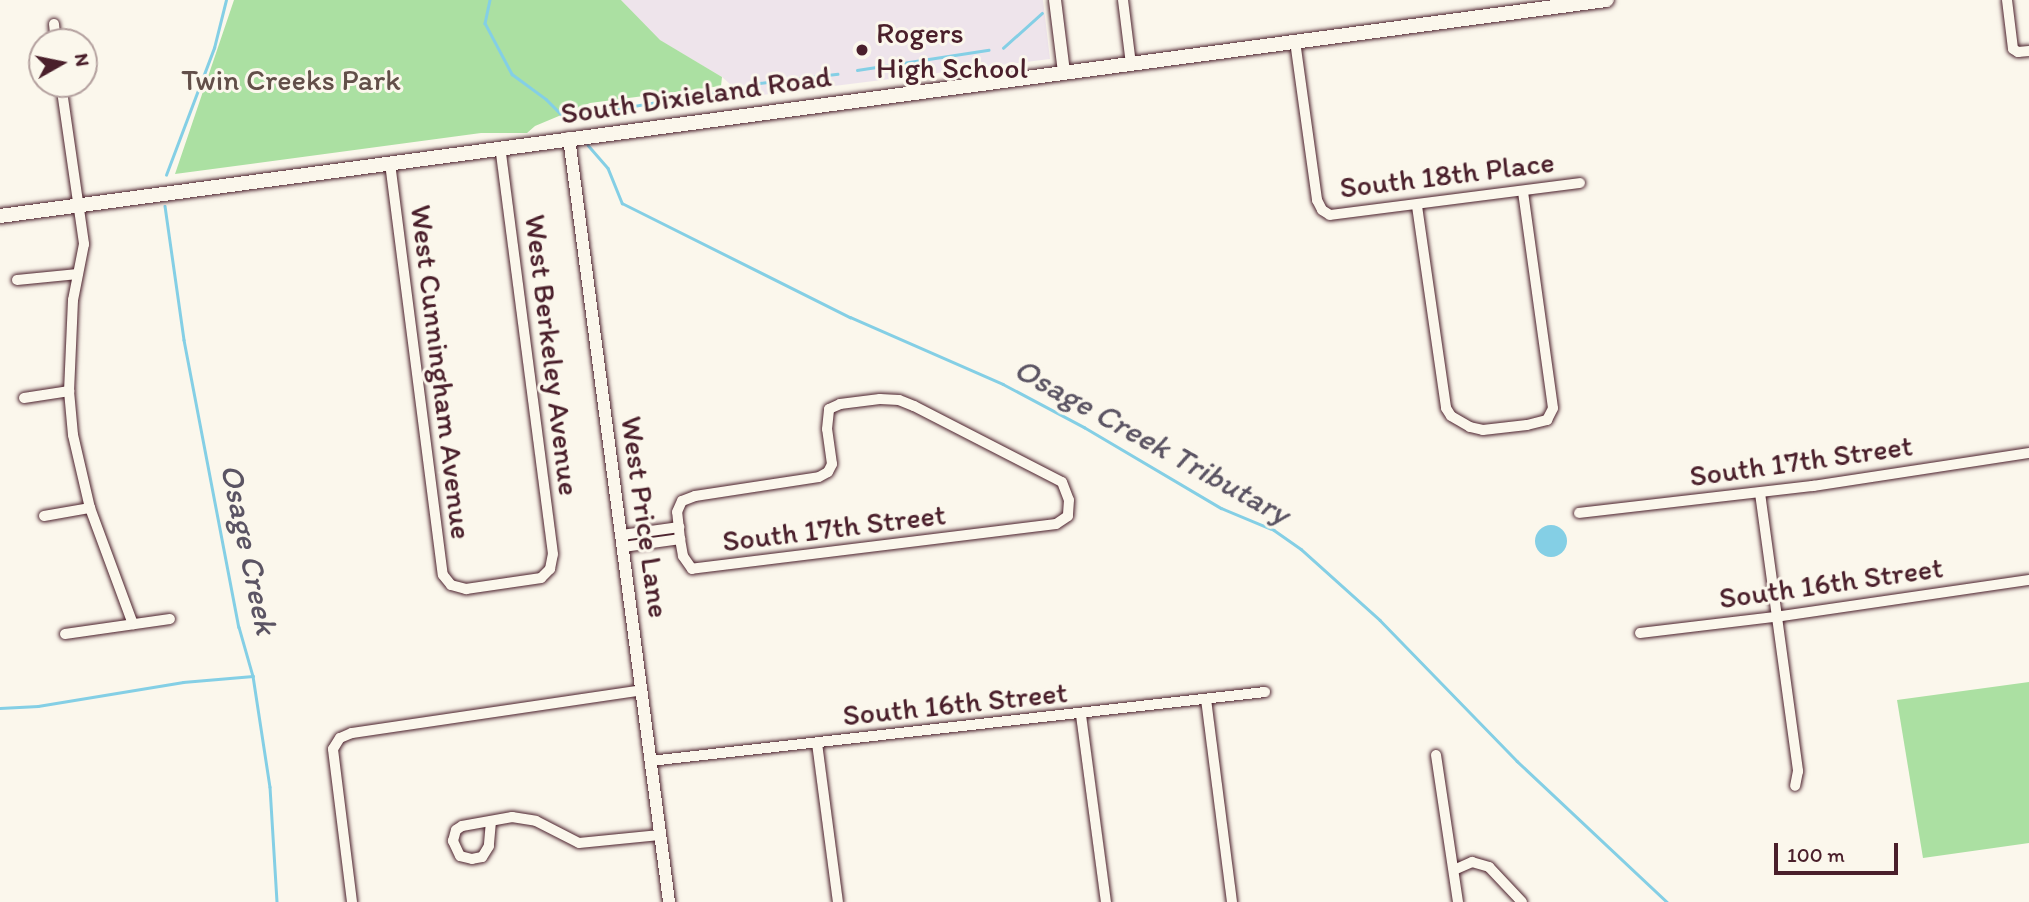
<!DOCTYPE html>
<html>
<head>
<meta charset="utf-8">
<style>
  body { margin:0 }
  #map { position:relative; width:2029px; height:902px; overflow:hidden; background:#fbf7ec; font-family:Itim,sans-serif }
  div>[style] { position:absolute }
  .built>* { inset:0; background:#eee4eb }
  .green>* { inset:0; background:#abe0a2 }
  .water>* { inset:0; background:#84cfe5 }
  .round { border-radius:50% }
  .stream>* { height:2.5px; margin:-1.25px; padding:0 1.25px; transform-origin:1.25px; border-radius:1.25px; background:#84cfe5 }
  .roads { filter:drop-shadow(0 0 2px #4a1f2b) drop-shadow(0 0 2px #4a1f2b) }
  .minor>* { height:10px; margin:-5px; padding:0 5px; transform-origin:5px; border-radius:5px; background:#fbf7ec }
  .tertiary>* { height:12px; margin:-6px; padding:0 6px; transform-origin:6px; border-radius:6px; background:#fbf7ec }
  .secondary>* { height:14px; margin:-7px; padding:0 7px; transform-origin:7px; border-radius:7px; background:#fbf7ec }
  .dots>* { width:19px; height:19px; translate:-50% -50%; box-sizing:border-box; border:4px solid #fbf7ec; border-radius:50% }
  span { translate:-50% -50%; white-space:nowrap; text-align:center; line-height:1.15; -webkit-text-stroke:6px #fbf7ec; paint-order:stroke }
  .poi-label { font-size:30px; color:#4a1f2b }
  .left { translate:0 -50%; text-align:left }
  .park-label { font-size:30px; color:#624f49 }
  .street-label { font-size:30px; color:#4a1f2b }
  .water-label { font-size:32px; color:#5b5463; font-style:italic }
  .north { position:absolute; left:28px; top:28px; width:70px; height:70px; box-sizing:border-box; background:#fbf7ec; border:2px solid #b4a19f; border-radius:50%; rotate:81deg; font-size:19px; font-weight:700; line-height:28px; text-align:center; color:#4a1f2b }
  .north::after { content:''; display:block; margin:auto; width:24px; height:32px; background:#4a1f2b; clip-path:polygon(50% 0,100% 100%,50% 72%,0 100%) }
  .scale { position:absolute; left:1774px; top:843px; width:124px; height:32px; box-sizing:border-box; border:4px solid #4a1f2b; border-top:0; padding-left:9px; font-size:21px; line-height:24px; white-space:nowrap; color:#4a1f2b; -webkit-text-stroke:5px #fbf7ec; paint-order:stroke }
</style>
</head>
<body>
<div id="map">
  <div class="built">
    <i style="clip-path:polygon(621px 0,1043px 0,1050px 59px,745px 97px,722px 77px,659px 40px)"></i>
  </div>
  <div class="green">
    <i style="clip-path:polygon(234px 0,621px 0,660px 40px,722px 77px,721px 86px,590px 103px,535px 126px,527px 133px,481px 133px,175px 174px)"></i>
    <i style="clip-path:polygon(2029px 682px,2029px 843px,1923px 858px,1897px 700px)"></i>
  </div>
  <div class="water">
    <i class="round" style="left:1535px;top:525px;width:32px;height:32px"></i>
  </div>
  <div class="stream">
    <i style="left:490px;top:0;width:24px;rotate:102deg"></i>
    <i style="left:485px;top:23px;width:58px;rotate:62.1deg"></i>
    <i style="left:512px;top:74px;width:42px;rotate:36.3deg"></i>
    <i style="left:546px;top:99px;width:27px;rotate:45deg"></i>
    <i style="left:565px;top:118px;width:169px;rotate:-9.9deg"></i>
    <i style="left:1003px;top:48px;width:52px;rotate:-41.9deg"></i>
    <i style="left:857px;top:70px;width:133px;rotate:-8.7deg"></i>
    <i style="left:750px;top:84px;width:88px;rotate:-6.6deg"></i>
    <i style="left:588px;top:145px;width:30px;rotate:49deg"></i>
    <i style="left:608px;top:168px;width:38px;rotate:68deg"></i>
    <i style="left:622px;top:203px;width:255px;rotate:26.6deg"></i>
    <i style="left:850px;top:317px;width:167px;rotate:23.6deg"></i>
    <i style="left:1003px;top:384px;width:92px;rotate:28deg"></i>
    <i style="left:1084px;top:427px;width:159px;rotate:30.6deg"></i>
    <i style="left:1221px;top:508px;width:57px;rotate:22.5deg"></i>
    <i style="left:1274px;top:530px;width:33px;rotate:35deg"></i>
    <i style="left:1301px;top:549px;width:106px;rotate:41.9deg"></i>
    <i style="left:1380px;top:620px;width:197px;rotate:45.8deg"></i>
    <i style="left:1517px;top:761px;width:206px;rotate:43.2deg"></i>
    <i style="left:166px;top:175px;width:136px;rotate:-69.3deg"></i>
    <i style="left:214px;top:48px;width:49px;rotate:-76deg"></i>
    <i style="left:165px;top:206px;width:135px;rotate:81.9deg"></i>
    <i style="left:184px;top:340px;width:292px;rotate:79.2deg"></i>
    <i style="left:239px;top:627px;width:51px;rotate:74.1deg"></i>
    <i style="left:253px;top:676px;width:112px;rotate:81.3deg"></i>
    <i style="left:270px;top:787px;width:115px;rotate:86.5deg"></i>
    <i style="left:0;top:708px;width:38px;rotate:-3deg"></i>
    <i style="left:38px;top:706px;width:147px;rotate:-9.4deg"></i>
    <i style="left:183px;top:682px;width:70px;rotate:-4.9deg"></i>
  </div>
  <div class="roads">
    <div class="minor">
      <i style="left:1123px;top:0;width:64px;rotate:82.9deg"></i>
      <i style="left:2007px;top:0;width:49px;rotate:83deg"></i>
      <i style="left:2013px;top:49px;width:6px;rotate:31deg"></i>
      <i style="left:2018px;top:52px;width:11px;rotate:-5deg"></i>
      <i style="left:54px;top:24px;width:18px;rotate:84deg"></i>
      <i style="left:1295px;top:41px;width:161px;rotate:82.1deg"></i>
      <i style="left:1317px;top:200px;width:11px;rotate:63deg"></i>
      <i style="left:1322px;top:210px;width:9px;rotate:32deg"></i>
      <i style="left:1330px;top:215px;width:252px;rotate:-7.3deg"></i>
      <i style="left:61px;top:84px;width:162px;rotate:81.8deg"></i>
      <i style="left:84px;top:244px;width:57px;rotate:101.1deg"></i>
      <i style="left:73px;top:300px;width:91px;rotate:92.5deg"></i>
      <i style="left:69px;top:391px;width:44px;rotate:84.8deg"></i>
      <i style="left:73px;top:435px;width:75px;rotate:76.9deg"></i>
      <i style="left:90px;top:508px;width:124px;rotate:69.7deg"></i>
      <i style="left:390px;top:163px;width:415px;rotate:82.7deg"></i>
      <i style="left:443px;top:575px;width:13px;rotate:51deg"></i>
      <i style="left:451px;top:585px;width:16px;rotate:15deg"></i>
      <i style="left:466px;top:589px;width:76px;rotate:-8.3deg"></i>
      <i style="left:541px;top:578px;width:13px;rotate:-45deg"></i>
      <i style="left:550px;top:569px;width:15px;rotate:-79deg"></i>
      <i style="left:553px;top:554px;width:409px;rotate:-97.4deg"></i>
      <i style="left:1417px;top:206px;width:204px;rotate:81.8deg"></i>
      <i style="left:1446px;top:408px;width:9px;rotate:58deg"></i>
      <i style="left:1451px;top:416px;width:22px;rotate:30deg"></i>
      <i style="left:1470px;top:427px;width:13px;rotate:13deg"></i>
      <i style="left:1483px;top:430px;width:44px;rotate:-6.5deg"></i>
      <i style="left:1527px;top:425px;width:21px;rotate:-14deg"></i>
      <i style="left:1547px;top:420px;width:13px;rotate:-63deg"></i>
      <i style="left:1553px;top:408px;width:219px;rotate:-97.9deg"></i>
      <i style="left:17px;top:280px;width:61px;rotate:-5.6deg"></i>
      <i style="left:24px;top:398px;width:46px;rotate:-8.8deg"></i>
      <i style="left:880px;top:399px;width:19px;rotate:3deg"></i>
      <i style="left:899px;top:400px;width:16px;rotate:22deg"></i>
      <i style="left:914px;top:406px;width:166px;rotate:27.2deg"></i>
      <i style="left:1062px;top:482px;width:19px;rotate:69deg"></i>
      <i style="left:1069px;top:500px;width:16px;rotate:94deg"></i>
      <i style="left:1068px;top:516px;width:14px;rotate:146deg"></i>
      <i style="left:1056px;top:524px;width:367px;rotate:173deg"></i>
      <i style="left:692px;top:569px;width:16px;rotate:-125deg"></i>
      <i style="left:683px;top:556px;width:17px;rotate:-100deg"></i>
      <i style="left:680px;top:539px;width:27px;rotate:-96deg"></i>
      <i style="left:677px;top:512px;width:12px;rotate:-66deg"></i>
      <i style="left:682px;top:501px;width:14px;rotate:-21deg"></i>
      <i style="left:695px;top:496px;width:125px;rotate:-8.7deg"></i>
      <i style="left:819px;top:477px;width:10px;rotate:-29deg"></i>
      <i style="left:828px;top:472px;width:9px;rotate:-63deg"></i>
      <i style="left:832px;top:464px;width:35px;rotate:-98deg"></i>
      <i style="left:827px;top:429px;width:20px;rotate:-84deg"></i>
      <i style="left:829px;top:409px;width:12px;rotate:-24deg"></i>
      <i style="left:840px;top:404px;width:40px;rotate:-7.1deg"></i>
      <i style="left:1760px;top:493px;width:281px;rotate:82.2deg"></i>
      <i style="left:1798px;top:771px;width:15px;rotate:101deg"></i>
      <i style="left:1579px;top:513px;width:236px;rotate:-6.6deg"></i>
      <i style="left:1813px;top:486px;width:219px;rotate:-8.7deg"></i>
      <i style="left:44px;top:516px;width:47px;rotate:-9.9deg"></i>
      <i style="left:622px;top:535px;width:58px;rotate:-8deg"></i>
      <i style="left:623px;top:547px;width:58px;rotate:-8deg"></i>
      <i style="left:1640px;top:633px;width:136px;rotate:-6.8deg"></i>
      <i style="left:1775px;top:617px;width:257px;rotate:-8.3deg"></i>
      <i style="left:65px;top:634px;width:106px;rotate:-8.1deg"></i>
      <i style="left:1206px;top:699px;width:205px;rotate:82.7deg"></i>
      <i style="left:1081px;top:715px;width:189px;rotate:82.4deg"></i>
      <i style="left:817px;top:743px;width:160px;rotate:82.5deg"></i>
      <i style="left:1436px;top:755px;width:149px;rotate:81.5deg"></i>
      <i style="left:650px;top:761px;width:619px;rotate:-6.4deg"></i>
      <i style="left:491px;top:821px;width:25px;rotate:95deg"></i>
      <i style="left:489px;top:846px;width:13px;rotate:122deg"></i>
      <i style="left:482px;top:857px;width:10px;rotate:169deg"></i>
      <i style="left:472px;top:859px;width:12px;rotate:-166deg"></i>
      <i style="left:460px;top:856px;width:17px;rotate:-115deg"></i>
      <i style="left:453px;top:841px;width:11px;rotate:-75deg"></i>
      <i style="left:456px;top:830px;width:7px;rotate:-34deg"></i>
      <i style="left:462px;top:826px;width:51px;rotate:-10.2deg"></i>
      <i style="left:512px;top:817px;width:24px;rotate:9deg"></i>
      <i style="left:536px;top:821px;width:48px;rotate:27.1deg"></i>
      <i style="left:579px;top:843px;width:81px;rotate:-5.6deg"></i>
      <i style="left:1454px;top:870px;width:20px;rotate:-24deg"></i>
      <i style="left:1472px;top:862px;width:18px;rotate:16deg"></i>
      <i style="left:1489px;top:867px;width:48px;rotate:46.7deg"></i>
      <i style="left:352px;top:902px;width:154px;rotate:-97.1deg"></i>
      <i style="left:333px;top:749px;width:13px;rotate:-58deg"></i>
      <i style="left:340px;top:738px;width:13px;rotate:-23deg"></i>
      <i style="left:352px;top:733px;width:293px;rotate:-8.4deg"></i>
    </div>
    <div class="tertiary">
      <i style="left:1055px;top:0;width:73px;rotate:82.9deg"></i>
      <i style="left:569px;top:138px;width:771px;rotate:82.54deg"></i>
    </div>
    <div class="secondary">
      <i style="left:0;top:216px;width:1621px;rotate:-7.66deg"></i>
    </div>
  </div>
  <div class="dots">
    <i style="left:862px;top:50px;background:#4a1f2b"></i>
  </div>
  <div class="poi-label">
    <span class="left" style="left:876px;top:50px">Rogers<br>High School</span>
  </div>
  <div class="park-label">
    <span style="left:291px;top:80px">Twin Creeks Park</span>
  </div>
  <div class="street-label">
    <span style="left:696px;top:95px;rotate:-8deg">South Dixieland Road</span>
    <span style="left:1447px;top:175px;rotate:-7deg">South 18th Place</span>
    <span style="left:552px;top:355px;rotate:83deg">West Berkeley Avenue</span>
    <span style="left:441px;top:372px;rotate:83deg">West Cunningham Avenue</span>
    <span style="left:1801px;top:461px;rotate:-8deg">South 17th Street</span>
    <span style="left:645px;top:517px;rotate:82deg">West Price Lane</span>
    <span style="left:834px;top:528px;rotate:-7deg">South 17th Street</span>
    <span style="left:1831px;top:583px;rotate:-8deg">South 16th Street</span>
    <span style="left:955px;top:704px;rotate:-6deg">South 16th Street</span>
  </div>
  <div class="water-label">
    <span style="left:1152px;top:441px;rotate:29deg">Osage Creek Tributary</span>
    <span style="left:249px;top:549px;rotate:78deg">Osage Creek</span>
  </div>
  <div class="north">N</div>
  <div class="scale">100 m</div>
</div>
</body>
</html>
